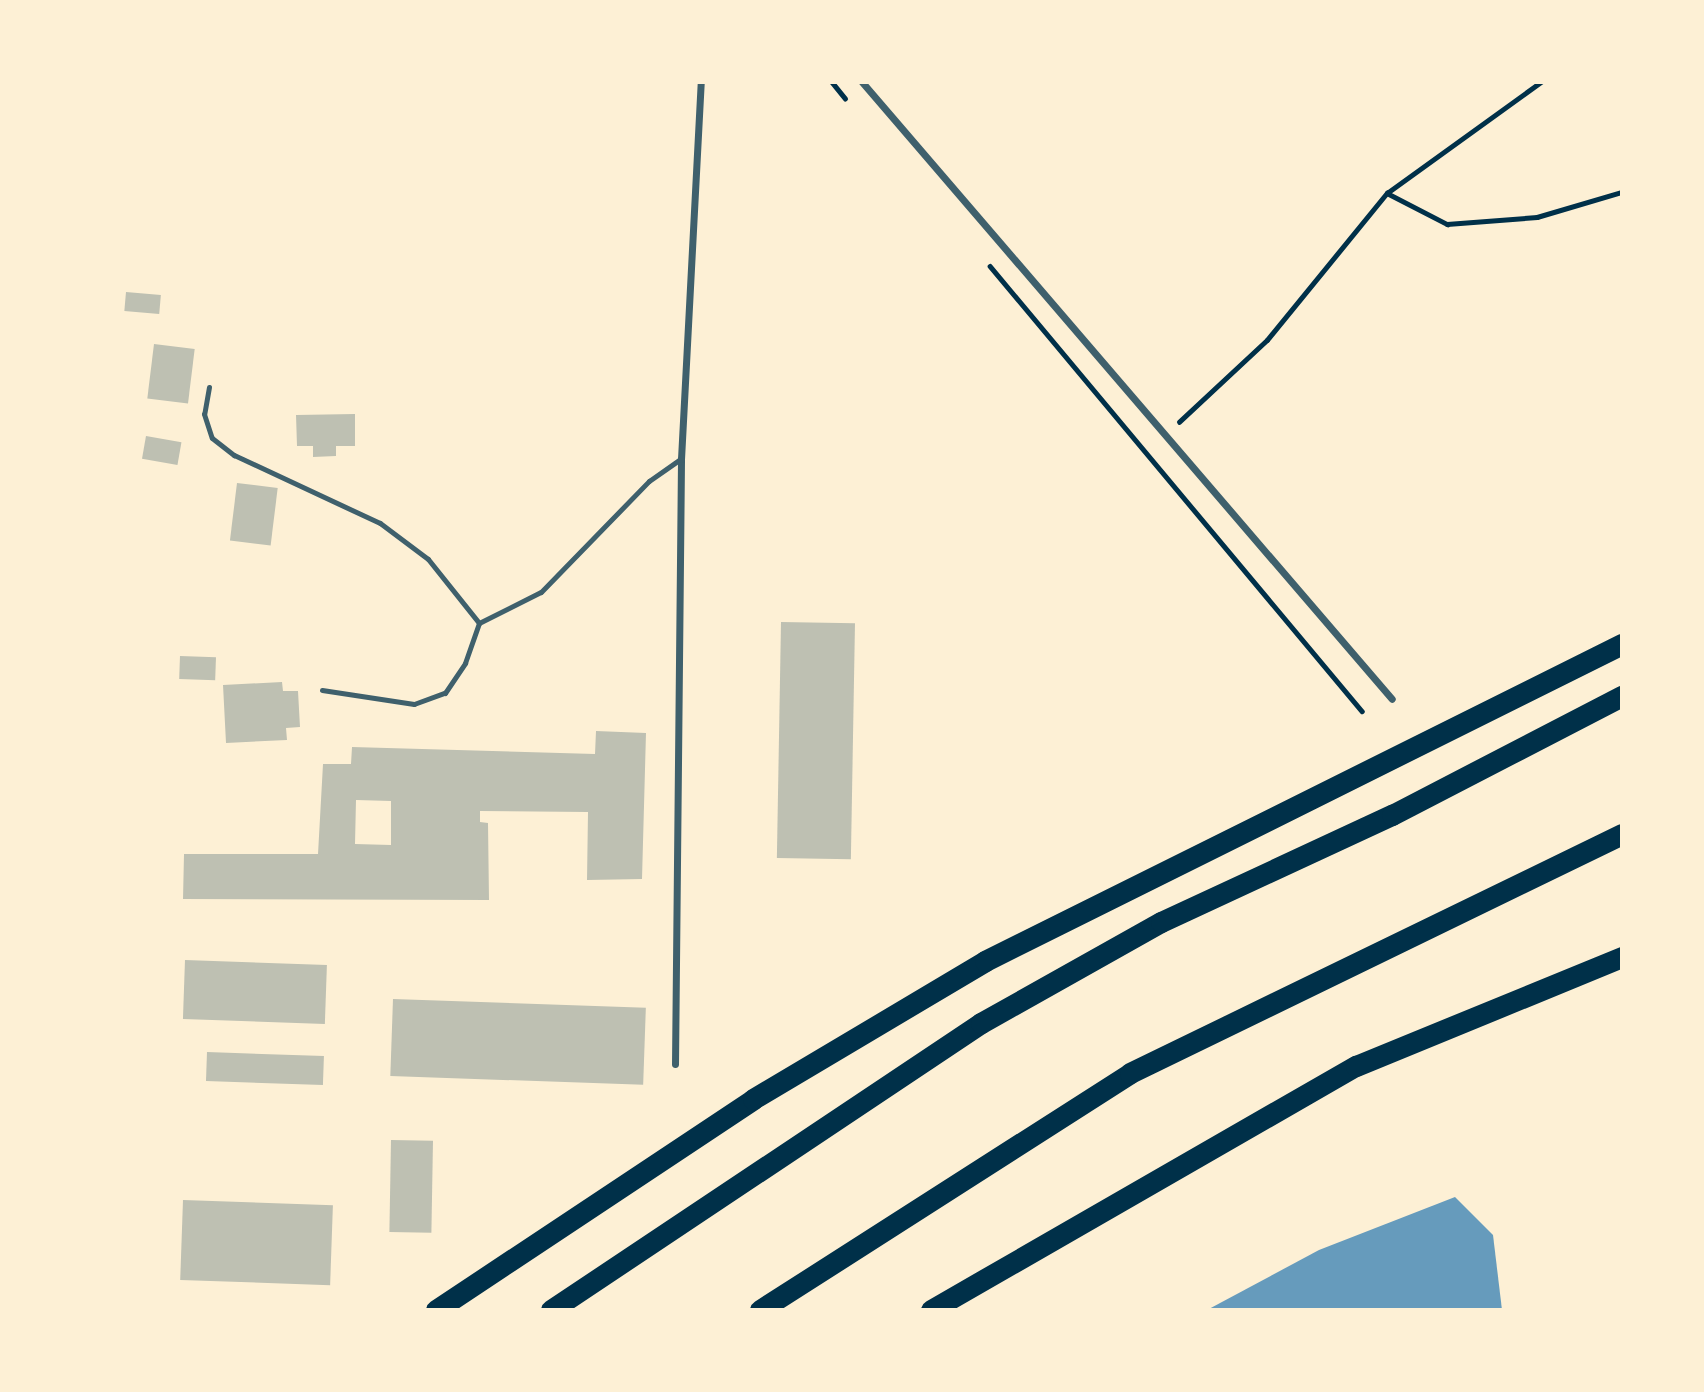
<!DOCTYPE html>
<html>
<head>
<meta charset="utf-8">
<style>
  body { margin:0 }
  #map { position:relative; width:1704px; height:1392px; overflow:hidden; background:#fdf0d5; font-family:"Asap Condensed",sans-serif }
  div>[style] { position:absolute }
  .water>* { inset:0; background:#669bbc }
  .building>* { inset:0; background:#bec0b2; transform-origin:0 0 }
  .path>* { height:4.5px; margin:-2.25px; padding:0 2.25px; transform-origin:2.25px; border-radius:2.25px; background:#003049 }
  .service>* { height:5px; margin:-2.5px; padding:0 2.5px; transform-origin:2.5px; border-radius:2.5px; background:#3f606c }
  .minor>* { height:7px; margin:-3.5px; padding:0 3.5px; transform-origin:3.5px; border-radius:3.5px; background:#3f606c }
  .motorway>* { height:21px; margin:-10.5px; padding:0 10.5px; transform-origin:10.5px; border-radius:10.5px; background:#003049 }
  span { translate:-50% -50%; white-space:nowrap; text-align:center; line-height:1.15; -webkit-text-stroke:6px #fdf0d5; paint-order:stroke }
  .frame { position:absolute; inset:0; border:84px solid #fdf0d5; pointer-events:none }
</style>
</head>
<body>
<div id="map">
  <div class="water">
    <i style="clip-path:polygon(1455px 1197px,1493px 1235px,1502px 1310px,1207px 1310px,1319px 1250px)"></i>
  </div>
  <div class="building">
    <i style="left:126px;top:292px;width:35px;height:19px;rotate:5deg"></i>
    <i style="left:154px;top:344px;width:41px;height:55px;rotate:7deg"></i>
    <i style="clip-path:polygon(355px 414px,355px 446px,336px 446px,336px 456px,313px 457px,313px 446px,297px 446px,296px 415px)"></i>
    <i style="left:146px;top:436px;width:36px;height:23px;rotate:10deg"></i>
    <i style="left:237px;top:483px;width:41px;height:58px;rotate:7deg"></i>
    <i style="left:781px;top:622px;width:74px;height:236px;rotate:1deg"></i>
    <i style="left:180px;top:656px;width:36px;height:23px;rotate:2deg"></i>
    <i style="clip-path:polygon(282px 682px,283px 691px,298px 691px,300px 727px,286px 728px,287px 740px,226px 743px,223px 685px)"></i>
    <i style="clip-path:polygon(evenodd,596px 731px,646px 733px,642px 879px,587px 880px,588px 812px,480px 811px,480px 822px,488px 823px,489px 900px,183px 899px,184px 854px,318px 854px,323px 764px,351px 764px,352px 747px,595px 754px,596px 731px,356px 800px,391px 801px,391px 845px,355px 844px,356px 800px)"></i>
    <i style="left:185px;top:960px;width:142px;height:59px;rotate:2deg"></i>
    <i style="left:393px;top:999px;width:253px;height:77px;rotate:2deg"></i>
    <i style="left:207px;top:1052px;width:117px;height:29px;rotate:2deg"></i>
    <i style="left:391px;top:1140px;width:42px;height:92px;rotate:1deg"></i>
    <i style="left:183px;top:1200px;width:150px;height:80px;rotate:2deg"></i>
  </div>
  <div class="path">
    <i style="left:832px;top:82px;width:21px;rotate:51deg"></i>
    <i style="left:1387px;top:193px;width:68px;rotate:27.3deg"></i>
    <i style="left:1447px;top:224px;width:90px;rotate:-4.4deg"></i>
    <i style="left:1537px;top:217px;width:89px;rotate:-16.4deg"></i>
    <i style="left:990px;top:266px;width:580px;rotate:50.11deg"></i>
    <i style="left:1179px;top:422px;width:120px;rotate:-43deg"></i>
    <i style="left:1267px;top:340px;width:190px;rotate:-50.8deg"></i>
    <i style="left:1387px;top:193px;width:190px;rotate:-35.8deg"></i>
  </div>
  <div class="service">
    <i style="left:209px;top:387px;width:27px;rotate:100deg"></i>
    <i style="left:204px;top:414px;width:25px;rotate:72deg"></i>
    <i style="left:212px;top:438px;width:28px;rotate:38deg"></i>
    <i style="left:234px;top:455px;width:161px;rotate:25deg"></i>
    <i style="left:380px;top:523px;width:60px;rotate:36.9deg"></i>
    <i style="left:428px;top:559px;width:82px;rotate:51.4deg"></i>
    <i style="left:322px;top:690px;width:93px;rotate:8.7deg"></i>
    <i style="left:414px;top:704px;width:33px;rotate:-20deg"></i>
    <i style="left:445px;top:693px;width:36px;rotate:-56deg"></i>
    <i style="left:465px;top:663px;width:42px;rotate:-70.7deg"></i>
    <i style="left:479px;top:623px;width:69px;rotate:-26.6deg"></i>
    <i style="left:541px;top:592px;width:155px;rotate:-45.8deg"></i>
    <i style="left:649px;top:481px;width:39px;rotate:-35deg"></i>
  </div>
  <div class="minor">
    <i style="left:862px;top:82px;width:813px;rotate:49.34deg"></i>
    <i style="left:675px;top:1064px;width:605px;rotate:-89.43deg"></i>
    <i style="left:681px;top:459px;width:378px;rotate:-87deg"></i>
  </div>
  <div class="motorway">
    <i style="left:436px;top:1310px;width:381px;rotate:-33.6deg"></i>
    <i style="left:753px;top:1099px;width:270px;rotate:-30.7deg"></i>
    <i style="left:985px;top:961px;width:712px;rotate:-26.46deg"></i>
    <i style="left:551px;top:1310px;width:517px;rotate:-33.72deg"></i>
    <i style="left:981px;top:1023px;width:206px;rotate:-29.3deg"></i>
    <i style="left:1161px;top:922px;width:255px;rotate:-24.9deg"></i>
    <i style="left:1392px;top:815px;width:259px;rotate:-27.4deg"></i>
    <i style="left:760px;top:1310px;width:439px;rotate:-32.6deg"></i>
    <i style="left:1130px;top:1073px;width:547px;rotate:-25.91deg"></i>
    <i style="left:931px;top:1310px;width:490px;rotate:-29.9deg"></i>
    <i style="left:1356px;top:1066px;width:287px;rotate:-22.3deg"></i>
  </div>
  <div class="frame"></div>
</div>
</body>
</html>
